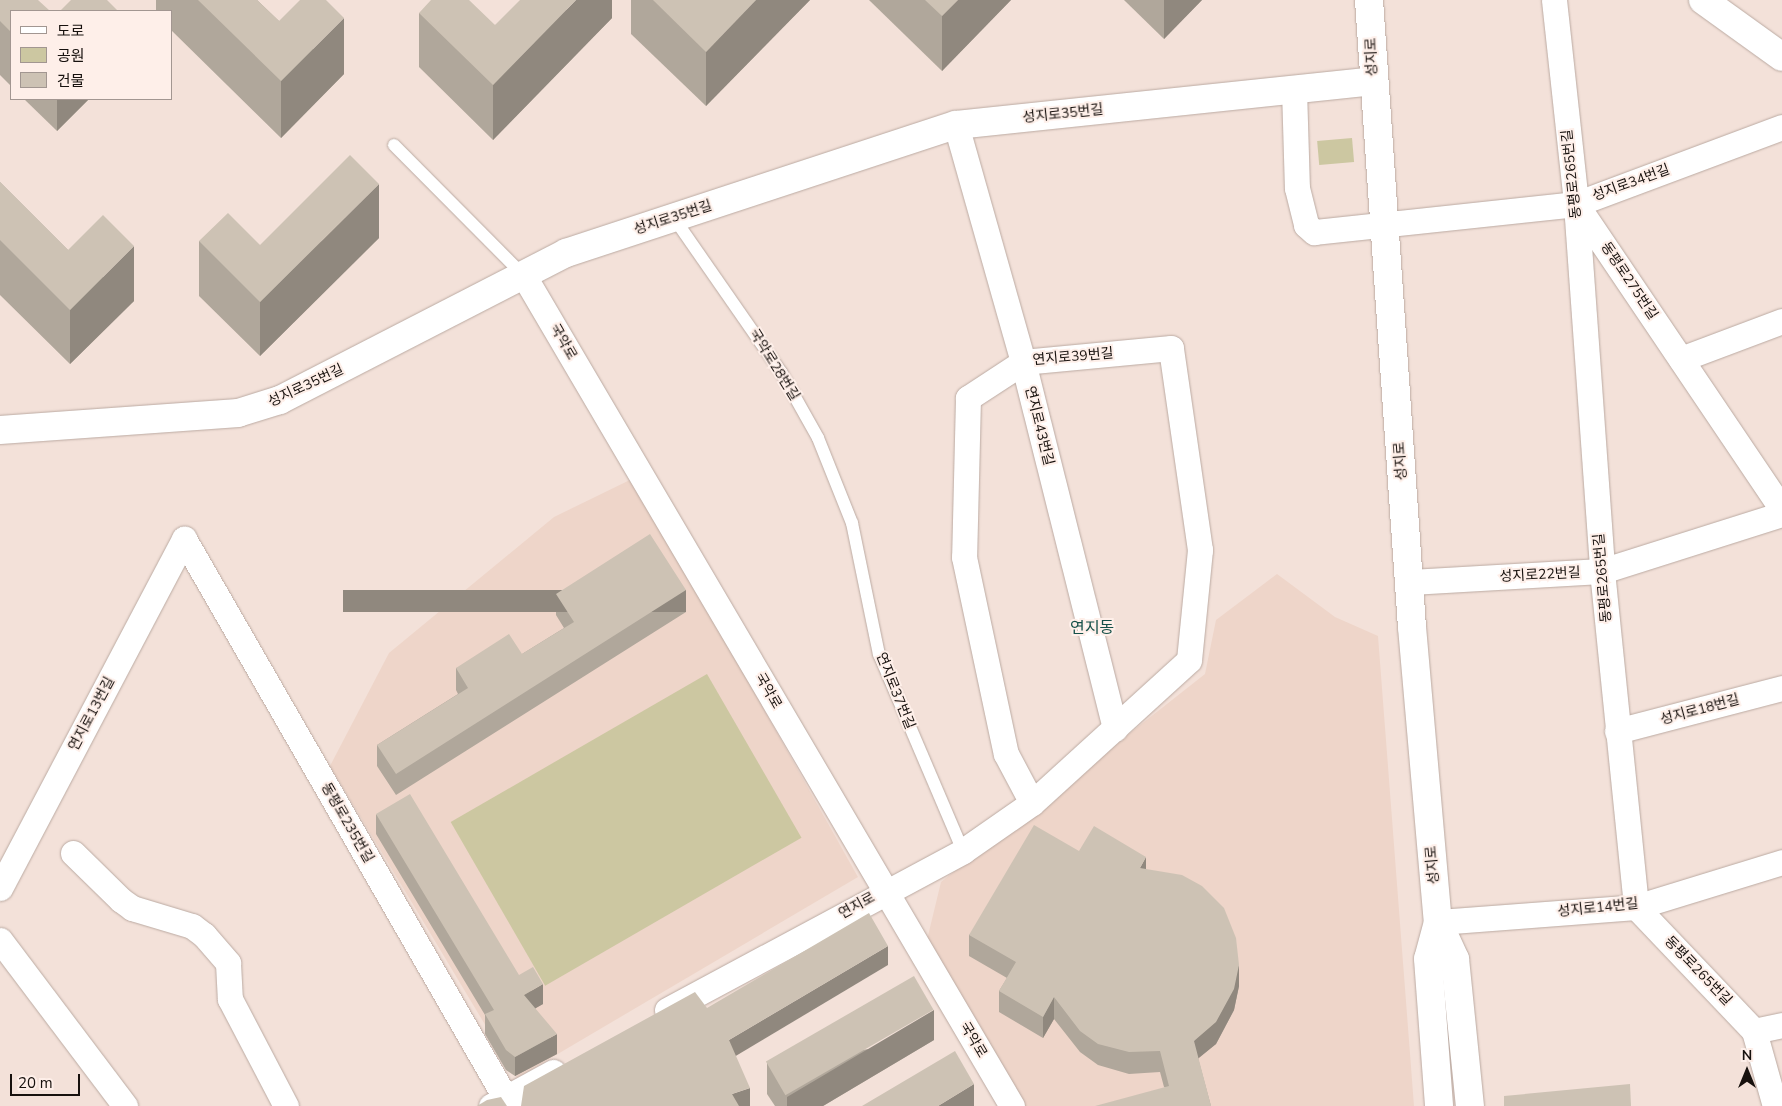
<!DOCTYPE html>
<html>
<head>
<meta charset="utf-8">
<style>
  body { margin:0 }
  #map { position:relative; width:1782px; height:1106px; overflow:hidden; background:#f3e1d9; font-family:"Nunito Sans","Noto Sans KR",sans-serif }
  div>[style] { position:absolute }
  .built>* { inset:0; background:#eed5c9 }
  .green>* { inset:0; background:#ccc7a1; transform-origin:0 0 }
  .roads { filter:drop-shadow(0 0 1px #bbaaa2) drop-shadow(0 0 1px #bbaaa2) }
  .lane>* { height:12px; margin:-6px; padding:0 6px; transform-origin:6px; border-radius:6px; background:#fff }
  .street>* { height:25px; margin:-12.5px; padding:0 12.5px; transform-origin:12.5px; border-radius:12.5px; background:#fff }
  .secondary>* { height:28px; margin:-14px; padding:0 14px; transform-origin:14px; border-radius:14px; background:#fff }
  .wall>* { inset:0; background:#b0a79b }
  .shaded-wall>* { inset:0; background:#90887e; transform-origin:0 0 }
  .building>* { inset:0; background:#cdc2b4; transform-origin:0 0 }
  span { translate:-50% -50%; white-space:nowrap; text-align:center; line-height:1.15; -webkit-text-stroke:4px #feefe9; paint-order:stroke }
  .street-label { font-size:14px; color:#17110e }
  .quarter-label { font-size:16px; color:#155049 }
  .legend { position:absolute; left:10px; top:10px; width:162px; height:90px; box-sizing:border-box; background:#feefe9; border:1px solid #a29691; margin:0; padding:6px 9px; list-style:none; font-size:15px; color:#17110e }
  .legend li { display:flex; align-items:center; gap:10px; height:25px }
  .legend b { width:25px; border:1px solid #a29691 }
  .north { position:absolute; left:1722px; top:1046px; width:50px; height:50px; -webkit-text-stroke:4px #feefe9; paint-order:stroke; rotate:0deg; font-size:14px; font-weight:700; line-height:20px; text-align:center; color:#17110e }
  .north::after { content:''; display:block; margin:auto; width:18px; height:22px; background:#17110e; clip-path:polygon(50% 0,100% 100%,50% 72%,0 100%) }
  .scale { position:absolute; left:10px; top:1074px; width:70px; height:22px; box-sizing:border-box; border:2px solid #17110e; border-top:0; padding-left:6px; font-size:15px; line-height:18px; white-space:nowrap; color:#17110e; -webkit-text-stroke:4px #feefe9; paint-order:stroke }
</style>
</head>
<body>
<div id="map">
  <div class="built">
    <i style="clip-path:polygon(634px 478px,858px 877px,517px 1078px,330px 766px,389px 653px,554px 517px)"></i>
    <i style="clip-path:polygon(1277px 574px,1335px 617px,1378px 636px,1414px 1106px,1024px 1106px,926px 944px,941px 882px,1205px 674px,1216px 620px)"></i>
  </div>
  <div class="green">
    <i style="left:1352px;top:138px;width:24px;height:35px;rotate:85deg"></i>
    <i style="left:707px;top:674px;width:189px;height:296px;rotate:60deg"></i>
  </div>
  <div class="roads">
    <div class="lane">
      <i style="left:394px;top:145px;width:185px;rotate:45.2deg"></i>
      <i style="left:674px;top:218px;width:188px;rotate:55.2deg"></i>
      <i style="left:781px;top:372px;width:76px;rotate:60.7deg"></i>
      <i style="left:818px;top:438px;width:92px;rotate:68.2deg"></i>
      <i style="left:852px;top:523px;width:134px;rotate:78.4deg"></i>
      <i style="left:879px;top:654px;width:214px;rotate:66.9deg"></i>
    </div>
    <div class="street">
      <i style="left:1554px;top:0;width:205px;rotate:83.8deg"></i>
      <i style="left:1576px;top:204px;width:368px;rotate:85.9deg"></i>
      <i style="left:1602px;top:571px;width:338px;rotate:84.2deg"></i>
      <i style="left:1636px;top:907px;width:171px;rotate:46.4deg"></i>
      <i style="left:1754px;top:1031px;width:78px;rotate:74.4deg"></i>
      <i style="left:1294px;top:89px;width:99px;rotate:88.3deg"></i>
      <i style="left:1297px;top:188px;width:38px;rotate:76deg"></i>
      <i style="left:1306px;top:225px;width:11px;rotate:41deg"></i>
      <i style="left:1314px;top:232px;width:263px;rotate:-6.1deg"></i>
      <i style="left:1576px;top:204px;width:220px;rotate:-20.5deg"></i>
      <i style="left:956px;top:125px;width:246px;rotate:74.2deg"></i>
      <i style="left:1023px;top:362px;width:378px;rotate:75.9deg"></i>
      <i style="left:1576px;top:204px;width:368px;rotate:56deg"></i>
      <i style="left:524px;top:276px;width:963px;rotate:59.55deg"></i>
      <i style="left:1681px;top:359px;width:108px;rotate:-20.6deg"></i>
      <i style="left:184px;top:539px;width:654px;rotate:60.1deg"></i>
      <i style="left:1410px;top:582px;width:192px;rotate:-3.3deg"></i>
      <i style="left:1602px;top:571px;width:189px;rotate:-17.6deg"></i>
      <i style="left:1617px;top:731px;width:171px;rotate:-14.6deg"></i>
      <i style="left:73px;top:853px;width:67px;rotate:44.4deg"></i>
      <i style="left:121px;top:900px;width:14px;rotate:36deg"></i>
      <i style="left:132px;top:908px;width:63px;rotate:16.7deg"></i>
      <i style="left:192px;top:926px;width:15px;rotate:37deg"></i>
      <i style="left:204px;top:935px;width:37px;rotate:49deg"></i>
      <i style="left:228px;top:963px;width:36px;rotate:87deg"></i>
      <i style="left:230px;top:999px;width:121px;rotate:62.4deg"></i>
      <i style="left:0;top:888px;width:395px;rotate:-62.2deg"></i>
      <i style="left:1438px;top:922px;width:199px;rotate:-4.3deg"></i>
      <i style="left:1636px;top:907px;width:153px;rotate:-17.1deg"></i>
      <i style="left:0;top:940px;width:208px;rotate:53deg"></i>
      <i style="left:667px;top:1010px;width:336px;rotate:-28.2deg"></i>
      <i style="left:963px;top:851px;width:84px;rotate:-34.8deg"></i>
      <i style="left:1032px;top:803px;width:212px;rotate:-42.3deg"></i>
      <i style="left:1189px;top:660px;width:111px;rotate:-84.3deg"></i>
      <i style="left:1200px;top:550px;width:204px;rotate:-98.2deg"></i>
      <i style="left:1171px;top:348px;width:149px;rotate:174.6deg"></i>
      <i style="left:1023px;top:362px;width:66px;rotate:146.8deg"></i>
      <i style="left:968px;top:398px;width:159px;rotate:91.4deg"></i>
      <i style="left:964px;top:557px;width:201px;rotate:78deg"></i>
      <i style="left:1006px;top:754px;width:55px;rotate:62deg"></i>
      <i style="left:1754px;top:1031px;width:29px;rotate:-12deg"></i>
      <i style="left:491px;top:1106px;width:71px;rotate:-28.7deg"></i>
    </div>
    <div class="secondary">
      <i style="left:1369px;top:0;width:628px;rotate:86.08deg"></i>
      <i style="left:1412px;top:627px;width:296px;rotate:85deg"></i>
      <i style="left:1438px;top:922px;width:38px;rotate:105deg"></i>
      <i style="left:1428px;top:959px;width:147px;rotate:85.7deg"></i>
      <i style="left:1703px;top:0;width:97px;rotate:35.8deg"></i>
      <i style="left:0;top:430px;width:239px;rotate:-4.1deg"></i>
      <i style="left:238px;top:413px;width:44px;rotate:-17.2deg"></i>
      <i style="left:280px;top:400px;width:322px;rotate:-27.2deg"></i>
      <i style="left:566px;top:253px;width:410px;rotate:-18.2deg"></i>
      <i style="left:956px;top:125px;width:418px;rotate:-6deg"></i>
      <i style="left:1438px;top:922px;width:41px;rotate:65.3deg"></i>
      <i style="left:1455px;top:959px;width:148px;rotate:84.2deg"></i>
    </div>
  </div>
  <div class="wall">
    <i style="clip-path:polygon(0 0,11px 11px,11px 86px,0 75px)"></i>
    <i style="clip-path:polygon(156px 0,257px 0,279px 21px,344px 74px,281px 138px,171px 30px,171px 11px,156px 11px)"></i>
    <i style="clip-path:polygon(612px 0,612px 18px,493px 140px,419px 67px,419px 13px,495px 25px)"></i>
    <i style="clip-path:polygon(631px 0,810px 0,706px 106px,631px 34px)"></i>
    <i style="clip-path:polygon(869px 0,1011px 0,942px 71px)"></i>
    <i style="clip-path:polygon(1124px 0,1202px 0,1164px 39px)"></i>
    <i style="clip-path:polygon(24px 99px,89px 99px,57px 131px)"></i>
    <i style="clip-path:polygon(0 182px,68px 250px,134px 301px,70px 364px,0 295px)"></i>
    <i style="clip-path:polygon(379px 238px,260px 356px,199px 296px,199px 241px,260px 245px)"></i>
    <i style="clip-path:polygon(556px 594px,686px 612px,396px 795px,377px 766px,377px 745px,458px 694px,456px 690px,456px 668px,522px 654px,564px 628px,556px 615px)"></i>
    <i style="clip-path:polygon(376px 814px,543px 1004px,535px 1008px,557px 1054px,515px 1076px,506px 1070px,485px 1034px,485px 1015px,376px 834px)"></i>
    <i style="clip-path:polygon(1079px 851px,1146px 869px,1239px 986px,1234px 1010px,1216px 1044px,1198px 1058px,1211px 1106px,1164px 1087px,1160px 1072px,1129px 1074px,1098px 1065px,1080px 1052px,1054px 1019px,1043px 1038px,999px 1012px,999px 991px,1007px 978px,969px 956px,969px 935px)"></i>
    <i style="clip-path:polygon(934px 1040px,823px 1106px,775px 1106px,767px 1094px,767px 1063px)"></i>
  </div>
  <div class="shaded-wall">
    <i style="clip-path:polygon(576px 0,612px 0,612px 18px,493px 140px,493px 85px)"></i>
    <i style="clip-path:polygon(756px 0,810px 0,706px 106px,706px 52px)"></i>
    <i style="clip-path:polygon(958px 0,1011px 0,942px 71px,942px 16px)"></i>
    <i style="clip-path:polygon(1164px 0,1202px 0,1164px 39px)"></i>
    <i style="clip-path:polygon(344px 18px,344px 74px,281px 138px,281px 81px)"></i>
    <i style="clip-path:polygon(57px 99px,89px 99px,57px 131px)"></i>
    <i style="clip-path:polygon(379px 184px,379px 238px,260px 356px,260px 302px)"></i>
    <i style="clip-path:polygon(134px 246px,134px 301px,70px 364px,70px 310px)"></i>
    <i style="left:686px;top:590px;width:22px;height:343px;rotate:90deg"></i>
    <i style="clip-path:polygon(1146px 857px,1146px 878px,1140px 868px)"></i>
    <i style="clip-path:polygon(888px 946px,888px 965px,729px 1060px,729px 1040px)"></i>
    <i style="clip-path:polygon(1239px 965px,1239px 986px,1234px 1010px,1216px 1044px,1194px 1062px,1194px 1041px)"></i>
    <i style="clip-path:polygon(543px 984px,543px 1004px,524px 1015px,524px 995px)"></i>
    <i style="clip-path:polygon(1054px 997px,1054px 1019px,1043px 1038px,1043px 1017px)"></i>
    <i style="clip-path:polygon(934px 1010px,934px 1040px,823px 1106px,787px 1106px,787px 1097px)"></i>
    <i style="clip-path:polygon(557px 1034px,557px 1054px,515px 1076px,515px 1057px)"></i>
    <i style="clip-path:polygon(974px 1084px,974px 1106px,938px 1106px)"></i>
    <i style="clip-path:polygon(750px 1088px,750px 1106px,732px 1106px,732px 1094px)"></i>
  </div>
  <div class="building">
    <i style="clip-path:polygon(0 0,38px 0,50px 11px,11px 11px,11px 32px,0 21px)"></i>
    <i style="clip-path:polygon(71px 0,107px 0,118px 11px,60px 11px)"></i>
    <i style="clip-path:polygon(198px 0,257px 0,279px 21px,300px 0,326px 0,344px 18px,281px 81px)"></i>
    <i style="clip-path:polygon(431px 0,469px 0,495px 25px,520px 0,576px 0,493px 85px,419px 13px)"></i>
    <i style="clip-path:polygon(653px 0,756px 0,706px 52px)"></i>
    <i style="clip-path:polygon(925px 0,958px 0,942px 16px)"></i>
    <i style="clip-path:polygon(350px 155px,379px 184px,260px 302px,199px 241px,228px 213px,260px 245px)"></i>
    <i style="clip-path:polygon(0 182px,68px 250px,103px 215px,134px 246px,70px 310px,0 240px)"></i>
    <i style="clip-path:polygon(650px 534px,686px 590px,396px 774px,377px 745px,468px 688px,456px 668px,509px 634px,522px 654px,574px 622px,556px 594px)"></i>
    <i style="clip-path:polygon(410px 794px,519px 975px,533px 967px,543px 984px,524px 995px,557px 1034px,515px 1057px,506px 1050px,485px 1014px,494px 1010px,376px 814px)"></i>
    <i style="clip-path:polygon(1034px 825px,1079px 851px,1094px 826px,1146px 857px,1140px 868px,1182px 875px,1202px 886px,1224px 908px,1236px 938px,1239px 965px,1234px 989px,1216px 1022px,1194px 1041px,1211px 1106px,1095px 1106px,1169px 1086px,1160px 1051px,1129px 1052px,1098px 1044px,1080px 1031px,1054px 997px,1043px 1017px,999px 991px,1016px 962px,969px 935px)"></i>
    <i style="clip-path:polygon(869px 913px,888px 946px,729px 1040px,750px 1088px,732px 1094px,739px 1106px,521px 1106px,524px 1086px,695px 992px,707px 1008px)"></i>
    <i style="left:914px;top:976px;width:39px;height:171px;rotate:60deg"></i>
    <i style="clip-path:polygon(955px 1051px,974px 1084px,938px 1106px,862px 1106px)"></i>
    <i style="clip-path:polygon(1630px 1084px,1631px 1106px,1504px 1106px,1504px 1096px)"></i>
    <i style="clip-path:polygon(501px 1097px,507px 1106px,477px 1106px,487px 1100px)"></i>
  </div>
  <div class="street-label">
    <span style="left:1372px;top:57px;rotate:-92deg">성지로</span>
    <span style="left:1063px;top:114px;rotate:-6deg">성지로35번길</span>
    <span style="left:1572px;top:174px;rotate:-96deg">동평로265번길</span>
    <span style="left:1631px;top:183px;rotate:-20deg">성지로34번길</span>
    <span style="left:673px;top:218px;rotate:-18deg">성지로35번길</span>
    <span style="left:1629px;top:281px;rotate:56deg">동평로275번길</span>
    <span style="left:563px;top:342px;rotate:60deg">국악로</span>
    <span style="left:1073px;top:357px;rotate:-5deg">연지로39번길</span>
    <span style="left:774px;top:365px;rotate:58deg">국악로28번길</span>
    <span style="left:306px;top:386px;rotate:-25deg">성지로35번길</span>
    <span style="left:1039px;top:426px;rotate:76deg">연지로43번길</span>
    <span style="left:1401px;top:461px;rotate:-94deg">성지로</span>
    <span style="left:1540px;top:575px;rotate:-3deg">성지로22번길</span>
    <span style="left:1603px;top:578px;rotate:-95deg">동평로265번길</span>
    <span style="left:768px;top:691px;rotate:60deg">국악로</span>
    <span style="left:895px;top:691px;rotate:68deg">연지로37번길</span>
    <span style="left:1700px;top:710px;rotate:-15deg">성지로18번길</span>
    <span style="left:92px;top:714px;rotate:-62deg">연지로13번길</span>
    <span style="left:347px;top:823px;rotate:60deg">동평로235번길</span>
    <span style="left:1433px;top:865px;rotate:-95deg">성지로</span>
    <span style="left:857px;top:906px;rotate:-29deg">연지로</span>
    <span style="left:1598px;top:908px;rotate:-6deg">성지로14번길</span>
    <span style="left:1698px;top:971px;rotate:46deg">동평로265번길</span>
    <span style="left:973px;top:1040px;rotate:59deg">국악로</span>
  </div>
  <div class="quarter-label">
    <span style="left:1092px;top:628px">연지동</span>
  </div>
  <ul class="legend">
  <li><b style="height:6px;background:#fff"></b>도로</li>
  <li><b style="height:14px;background:#ccc7a1"></b>공원</li>
  <li><b style="height:14px;background:#cdc2b4"></b>건물</li>
  </ul>
  <div class="north">N</div>
  <div class="scale">20 m</div>
</div>
</body>
</html>
